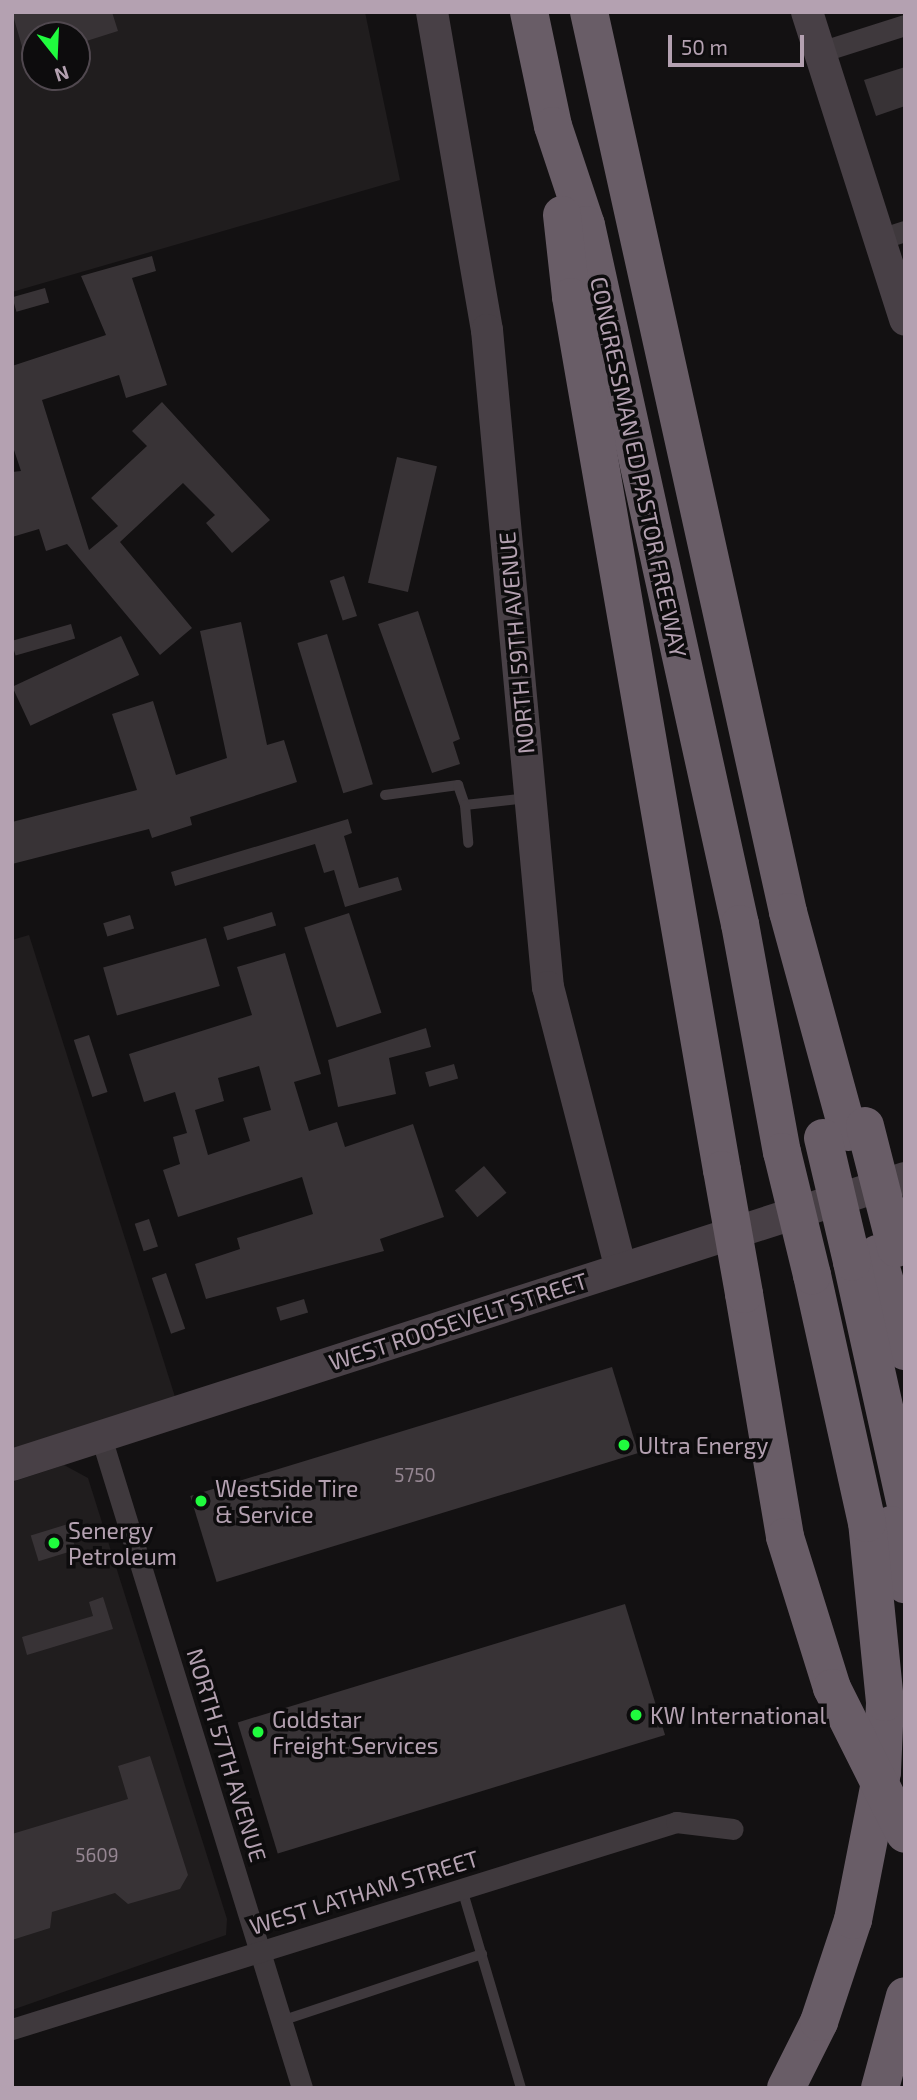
<!DOCTYPE html>
<html>
<head>
<meta charset="utf-8">
<style>
  body { margin:0 }
  #map { position:relative; width:917px; height:2100px; overflow:hidden; background:#131112; font-family:"Exo 2",sans-serif }
  div>[style] { position:absolute }
  .built>* { inset:0; background:#201d1e }
  .building>* { inset:0; background:#383336; transform-origin:0 0 }
  .lane>* { height:10px; margin:-5px; padding:0 5px; transform-origin:5px; border-radius:5px; background:#3f393d }
  .street>* { height:21px; margin:-10.5px; padding:0 10.5px; transform-origin:10.5px; border-radius:10.5px; background:#3f393d }
  .secondary>* { height:32px; margin:-16px; padding:0 16px; transform-origin:16px; border-radius:16px; background:#484046 }
  .highway>* { height:38px; margin:-19px; padding:0 19px; transform-origin:19px; border-radius:19px; background:#695d67 }
  .highway-bridge>* { height:38px; margin:-19px; padding:0 19px; transform-origin:19px; border-radius:19px; background:#695d67 }
  .dots>* { width:19px; height:19px; translate:-50% -50%; box-sizing:border-box; border:4px solid #0d0c0d; border-radius:50% }
  span { translate:-50% -50%; white-space:nowrap; text-align:center; line-height:1.15; -webkit-text-stroke:7px #0d0c0d; paint-order:stroke }
  .number-label { font-size:19px; color:#958692 }
  .number-label span { -webkit-text-stroke-width:0 }
  .street-label { font-size:23px; color:#b4a1b1 }
  .poi-label { font-size:23px; color:#b4a1b1 }
  .left { translate:0 -50%; text-align:left }
  .frame { position:absolute; inset:0; border:14px solid #b4a1b1; pointer-events:none }
  .north { position:absolute; left:21px; top:21px; width:70px; height:70px; box-sizing:border-box; background:#0d0c0d; border:2px solid #50484f; border-radius:50%; rotate:162deg; font-size:19px; font-weight:700; line-height:28px; text-align:center; color:#b4a1b1 }
  .north::after { content:''; display:block; margin:auto; width:24px; height:32px; background:#20fb3e; clip-path:polygon(50% 0,100% 100%,50% 72%,0 100%) }
  .scale { position:absolute; left:668px; top:35px; width:136px; height:32px; box-sizing:border-box; border:4px solid #b4a1b1; border-top:0; padding-left:9px; font-size:21px; line-height:24px; white-space:nowrap; color:#b4a1b1; -webkit-text-stroke:5px #0d0c0d; paint-order:stroke }
</style>
</head>
<body>
<div id="map">
  <div class="built">
    <i style="clip-path:polygon(evenodd,12px 12px,365px 12px,400px 180px,12px 292px,12px 12px,35px 35px,77px 35px,77px 77px,35px 77px,35px 35px)"></i>
    <i style="clip-path:polygon(29px 935px,176px 1400px,12px 1450px,12px 940px)"></i>
    <i style="clip-path:polygon(64px 1465px,88px 1478px,227px 1919px,226px 1935px,12px 2010px,12px 1482px)"></i>
  </div>
  <div class="building">
    <i style="clip-path:polygon(12px 12px,112px 12px,118px 31px,77px 44px,77px 35px,35px 35px,32px 81px)"></i>
    <i style="clip-path:polygon(905px 67px,905px 106px,876px 116px,864px 80px)"></i>
    <i style="clip-path:polygon(152px 256px,156px 271px,132px 278px,167px 385px,126px 398px,119px 375px,42px 400px,89px 550px,118px 526px,91px 498px,147px 446px,132px 431px,162px 402px,270px 520px,232px 553px,206px 523px,215px 515px,183px 483px,120px 542px,192px 628px,160px 655px,67px 544px,46px 551px,39px 529px,12px 537px,12px 472px,21px 471px,12px 444px,12px 366px,106px 335px,81px 276px)"></i>
    <i style="left:45px;top:288px;width:15px;height:34px;rotate:74deg"></i>
    <i style="left:397px;top:457px;width:41px;height:129px;rotate:13deg"></i>
    <i style="left:344px;top:576px;width:42px;height:15px;rotate:72deg"></i>
    <i style="clip-path:polygon(418px 611px,460px 739px,453px 742px,460px 764px,432px 773px,378px 624px)"></i>
    <i style="clip-path:polygon(241px 622px,267px 745px,284px 740px,297px 782px,190px 817px,192px 825px,152px 838px,149px 829px,12px 864px,12px 822px,137px 790px,112px 714px,153px 701px,176px 775px,227px 758px,200px 631px)"></i>
    <i style="left:71px;top:624px;width:15px;height:62px;rotate:74deg"></i>
    <i style="left:327px;top:634px;width:157px;height:31px;rotate:73deg"></i>
    <i style="left:121px;top:636px;width:43px;height:120px;rotate:65deg"></i>
    <i style="clip-path:polygon(348px 819px,352px 833px,344px 836px,359px 888px,398px 877px,402px 890px,345px 907px,334px 870px,324px 873px,315px 844px,175px 886px,171px 872px)"></i>
    <i style="left:272px;top:912px;width:14px;height:51px;rotate:73deg"></i>
    <i style="left:349px;top:913px;width:105px;height:47px;rotate:72deg"></i>
    <i style="left:130px;top:915px;width:14px;height:28px;rotate:73deg"></i>
    <i style="left:206px;top:938px;width:50px;height:107px;rotate:74deg"></i>
    <i style="clip-path:polygon(evenodd,285px 953px,321px 1074px,294px 1082px,309px 1131px,337px 1122px,345px 1147px,413px 1124px,444px 1217px,380px 1239px,384px 1251px,206px 1299px,195px 1264px,240px 1249px,237px 1238px,313px 1214px,302px 1177px,178px 1217px,163px 1170px,180px 1164px,173px 1137px,187px 1133px,175px 1092px,144px 1102px,129px 1054px,252px 1015px,237px 967px,285px 953px,259px 1066px,271px 1110px,243px 1118px,250px 1141px,208px 1155px,195px 1110px,224px 1101px,218px 1078px,259px 1066px)"></i>
    <i style="clip-path:polygon(426px 1028px,431px 1047px,389px 1058px,396px 1094px,338px 1107px,328px 1060px)"></i>
    <i style="left:89px;top:1035px;width:60px;height:16px;rotate:72deg"></i>
    <i style="left:454px;top:1064px;width:15px;height:30px;rotate:74deg"></i>
    <i style="left:484px;top:1166px;width:35px;height:38px;rotate:50deg"></i>
    <i style="left:149px;top:1219px;width:29px;height:15px;rotate:72deg"></i>
    <i style="left:166px;top:1273px;width:59px;height:15px;rotate:71deg"></i>
    <i style="left:304px;top:1299px;width:14px;height:29px;rotate:73deg"></i>
    <i style="left:612px;top:1367px;width:90px;height:441px;rotate:73deg"></i>
    <i style="left:68px;top:1524px;width:27px;height:39px;rotate:73deg"></i>
    <i style="clip-path:polygon(103px 1597px,113px 1629px,27px 1655px,22px 1637px,93px 1616px,89px 1602px)"></i>
    <i style="left:625px;top:1604px;width:137px;height:405px;rotate:73deg"></i>
    <i style="clip-path:polygon(150px 1756px,188px 1875px,180px 1889px,128px 1904px,115px 1893px,52px 1912px,50px 1928px,12px 1940px,12px 1834px,128px 1799px,118px 1766px)"></i>
  </div>
  <div class="lane">
    <i style="left:385px;top:795px;width:74px;rotate:-7.8deg"></i>
    <i style="left:458px;top:785px;width:21px;rotate:71deg"></i>
    <i style="left:465px;top:805px;width:62px;rotate:-6.4deg"></i>
    <i style="left:465px;top:805px;width:38px;rotate:85deg"></i>
    <i style="left:462px;top:1889px;width:208px;rotate:73.5deg"></i>
    <i style="left:281px;top:2021px;width:212px;rotate:-18.4deg"></i>
  </div>
  <div class="street">
    <i style="left:820px;top:52px;width:89px;rotate:-17.6deg"></i>
    <i style="left:880px;top:239px;width:26px;rotate:-18deg"></i>
    <i style="left:101px;top:1437px;width:681px;rotate:72.84deg"></i>
    <i style="left:12px;top:2029px;width:696px;rotate:-17.31deg"></i>
    <i style="left:676px;top:1822px;width:57px;rotate:7deg"></i>
  </div>
  <div class="secondary">
    <i style="left:432px;top:12px;width:323px;rotate:80.2deg"></i>
    <i style="left:487px;top:330px;width:660px;rotate:84.7deg"></i>
    <i style="left:548px;top:987px;width:291px;rotate:75.5deg"></i>
    <i style="left:807px;top:12px;width:323px;rotate:72.3deg"></i>
    <i style="left:12px;top:1465px;width:938px;rotate:-17.82deg"></i>
  </div>
  <div class="highway">
    <i style="left:529px;top:12px;width:116px;rotate:78.1deg"></i>
    <i style="left:553px;top:126px;width:104px;rotate:71.6deg"></i>
    <i style="left:586px;top:225px;width:716px;rotate:77.58deg"></i>
    <i style="left:740px;top:924px;width:232px;rotate:79.6deg"></i>
    <i style="left:589px;top:12px;width:922px;rotate:77.53deg"></i>
    <i style="left:788px;top:912px;width:228px;rotate:74.7deg"></i>
    <i style="left:562px;top:215px;width:82px;rotate:83.7deg"></i>
    <i style="left:571px;top:297px;width:886px;rotate:80.19deg"></i>
    <i style="left:877px;top:1254px;width:101px;rotate:73.9deg"></i>
    <i style="left:852px;top:1262px;width:245px;rotate:77.5deg"></i>
    <i style="left:744px;top:1294px;width:246px;rotate:80.4deg"></i>
    <i style="left:785px;top:1537px;width:158px;rotate:72.7deg"></i>
    <i style="left:891px;top:1525px;width:61px;rotate:76.7deg"></i>
    <i style="left:786px;top:2088px;width:74px;rotate:-63.4deg"></i>
    <i style="left:819px;top:2022px;width:108px;rotate:-71.6deg"></i>
    <i style="left:853px;top:1920px;width:151px;rotate:-78.9deg"></i>
    <i style="left:882px;top:1772px;width:70px;rotate:-87.5deg"></i>
    <i style="left:885px;top:1702px;width:180px;rotate:-95.7deg"></i>
    <i style="left:867px;top:1523px;width:254px;rotate:-102.5deg"></i>
    <i style="left:880px;top:2088px;width:95px;rotate:-74.8deg"></i>
  </div>
  <div class="highway-bridge">
    <i style="left:865px;top:1126px;width:126px;rotate:75.7deg"></i>
    <i style="left:823px;top:1138px;width:127px;rotate:76.8deg"></i>
    <i style="left:782px;top:1152px;width:127px;rotate:76.3deg"></i>
    <i style="left:722px;top:1170px;width:126px;rotate:79.9deg"></i>
    <i style="left:832px;top:1688px;width:163px;rotate:63.4deg"></i>
  </div>
  <div class="dots">
    <i style="left:624px;top:1445px;background:#20fb3e"></i>
    <i style="left:201px;top:1501px;background:#20fb3e"></i>
    <i style="left:54px;top:1543px;background:#20fb3e"></i>
    <i style="left:636px;top:1715px;background:#20fb3e"></i>
    <i style="left:258px;top:1732px;background:#20fb3e"></i>
  </div>
  <div class="number-label">
    <span style="left:415px;top:1475px">5750</span>
    <span style="left:97px;top:1855px">5609</span>
  </div>
  <div class="street-label">
    <span style="left:639px;top:467px;rotate:78deg">CONGRESSMAN ED PASTOR FREEWAY</span>
    <span style="left:516px;top:643px;rotate:-95deg">NORTH 59TH AVENUE</span>
    <span style="left:458px;top:1321px;rotate:-18deg">WEST ROOSEVELT STREET</span>
    <span style="left:227px;top:1755px;rotate:73deg">NORTH 57TH AVENUE</span>
    <span style="left:364px;top:1892px;rotate:-17deg">WEST LATHAM STREET</span>
  </div>
  <div class="poi-label">
    <span class="left" style="left:638px;top:1445px">Ultra Energy</span>
    <span class="left" style="left:215px;top:1501px">WestSide Tire<br>&amp; Service</span>
    <span class="left" style="left:68px;top:1543px">Senergy<br>Petroleum</span>
    <span class="left" style="left:650px;top:1715px">KW International</span>
    <span class="left" style="left:272px;top:1732px">Goldstar<br>Freight Services</span>
  </div>
  <div class="frame"></div>
  <div class="north">N</div>
  <div class="scale">50 m</div>
</div>
</body>
</html>
